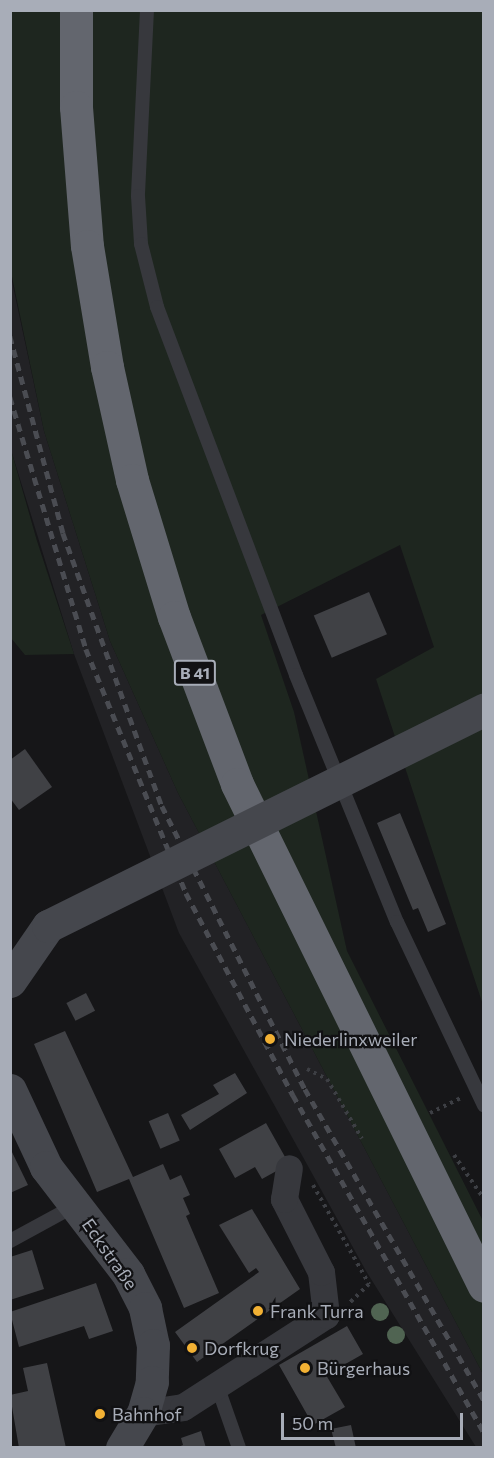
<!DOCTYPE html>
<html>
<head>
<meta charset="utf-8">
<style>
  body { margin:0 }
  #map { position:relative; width:494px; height:1458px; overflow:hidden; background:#161618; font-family:Commissioner,sans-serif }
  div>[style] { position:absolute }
  .built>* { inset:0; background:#222225 }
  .green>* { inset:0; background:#1e261f }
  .building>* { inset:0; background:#404145; transform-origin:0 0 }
  .path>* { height:4px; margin-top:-2px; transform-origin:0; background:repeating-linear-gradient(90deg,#3d3f44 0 3px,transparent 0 7.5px) }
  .lane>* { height:14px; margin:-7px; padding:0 7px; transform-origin:7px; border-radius:7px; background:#37383d }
  .street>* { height:27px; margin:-13.5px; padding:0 13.5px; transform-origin:13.5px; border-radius:13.5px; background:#37383d }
  .secondary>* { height:33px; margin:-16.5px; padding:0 16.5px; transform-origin:16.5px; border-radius:16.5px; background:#45474d }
  .highway>* { height:33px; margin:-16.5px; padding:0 16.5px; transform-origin:16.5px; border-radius:16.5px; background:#63666e }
  .rail>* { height:4.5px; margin-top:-2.25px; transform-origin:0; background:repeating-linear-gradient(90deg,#4a4c52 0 8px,transparent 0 14px) }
  .secondary-bridge>* { height:33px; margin:-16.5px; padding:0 16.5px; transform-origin:16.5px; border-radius:16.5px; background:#45474d }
  .trees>* { width:18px; height:18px; margin:-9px; border-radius:50%; background:#506452 }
  .dots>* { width:16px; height:16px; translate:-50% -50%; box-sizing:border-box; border:3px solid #111113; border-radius:50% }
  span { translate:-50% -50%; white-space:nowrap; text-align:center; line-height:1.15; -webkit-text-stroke:4.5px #111113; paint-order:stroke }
  .shield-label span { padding:2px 4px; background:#111113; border:2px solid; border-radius:4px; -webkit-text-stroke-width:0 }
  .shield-label { font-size:16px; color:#a8adb8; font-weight:700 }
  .poi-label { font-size:18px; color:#a8adb8 }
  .left { translate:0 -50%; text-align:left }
  .street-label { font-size:18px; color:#a8adb8 }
  .frame { position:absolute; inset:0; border:12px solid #a8adb8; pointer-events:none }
  .scale { position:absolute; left:281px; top:1413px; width:182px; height:27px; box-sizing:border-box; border:3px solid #a8adb8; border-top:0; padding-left:8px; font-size:18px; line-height:21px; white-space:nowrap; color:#a8adb8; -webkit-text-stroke:4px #111113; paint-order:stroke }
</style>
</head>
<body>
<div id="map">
  <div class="built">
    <i style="clip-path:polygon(10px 272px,44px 431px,110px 641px,178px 793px,483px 1374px,483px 1447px,476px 1447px,366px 1271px,179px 933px,74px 654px,11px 450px)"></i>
  </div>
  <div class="green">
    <i style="clip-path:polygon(10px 11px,483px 11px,483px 1005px,376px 679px,434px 647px,400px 545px,261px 615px,294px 712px,347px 951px,483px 1221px,483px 1374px,178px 793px,110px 641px,44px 431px,11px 272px)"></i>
    <i style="clip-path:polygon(11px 450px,37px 541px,74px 654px,25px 655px,11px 638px)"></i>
  </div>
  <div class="building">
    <i style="left:369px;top:592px;width:46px;height:60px;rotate:67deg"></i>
    <i style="clip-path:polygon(25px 749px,52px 787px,19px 810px,10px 798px,10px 760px)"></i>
    <i style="clip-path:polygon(400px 813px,446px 924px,428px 932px,418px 908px,413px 910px,377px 823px)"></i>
    <i style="left:86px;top:993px;width:20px;height:22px;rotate:63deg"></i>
    <i style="clip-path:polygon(65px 1031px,133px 1177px,163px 1164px,170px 1180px,181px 1175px,190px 1195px,183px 1198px,190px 1214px,186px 1216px,219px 1293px,184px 1308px,129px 1179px,97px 1192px,34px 1044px)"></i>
    <i style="clip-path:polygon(235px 1073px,247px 1093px,190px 1130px,181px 1115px,219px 1094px,213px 1085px)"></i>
    <i style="left:168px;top:1113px;width:30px;height:21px;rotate:67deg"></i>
    <i style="clip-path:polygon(266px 1123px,289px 1164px,262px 1179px,255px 1167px,235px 1178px,219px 1149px)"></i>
    <i style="clip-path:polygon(10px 1148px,28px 1185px,10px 1193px)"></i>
    <i style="clip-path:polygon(252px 1209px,300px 1289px,197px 1362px,175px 1332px,259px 1272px,256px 1268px,249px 1273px,219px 1225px)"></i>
    <i style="clip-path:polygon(32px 1250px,44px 1289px,10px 1300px,10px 1257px)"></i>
    <i style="clip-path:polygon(96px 1283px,113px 1331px,89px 1339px,84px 1326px,19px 1347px,10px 1312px)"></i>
    <i style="clip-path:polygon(347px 1326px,363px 1354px,326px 1375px,345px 1407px,313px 1425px,279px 1365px)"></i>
    <i style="clip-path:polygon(47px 1363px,66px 1448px,19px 1448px,10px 1395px,28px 1391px,23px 1368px)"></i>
    <i style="clip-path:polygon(351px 1425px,356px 1448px,336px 1448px,331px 1429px)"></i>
    <i style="clip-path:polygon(201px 1431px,206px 1448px,176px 1448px,183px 1445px,181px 1438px)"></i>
  </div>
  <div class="path">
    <i style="left:307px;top:1069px;width:22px;rotate:27deg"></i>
    <i style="left:327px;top:1079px;width:69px;rotate:59.7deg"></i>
    <i style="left:430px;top:1113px;width:34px;rotate:-26deg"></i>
    <i style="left:454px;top:1155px;width:53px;rotate:55.7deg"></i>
    <i style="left:313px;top:1185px;width:114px;rotate:60.5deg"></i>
    <i style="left:369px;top:1284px;width:28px;rotate:136deg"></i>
  </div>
  <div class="lane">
    <i style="left:147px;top:10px;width:186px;rotate:92.8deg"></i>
    <i style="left:138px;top:196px;width:48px;rotate:86.4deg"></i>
    <i style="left:141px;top:244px;width:65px;rotate:75.7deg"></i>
    <i style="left:157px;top:307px;width:393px;rotate:69.3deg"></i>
    <i style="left:296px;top:675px;width:267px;rotate:67.8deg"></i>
    <i style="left:397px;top:922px;width:203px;rotate:64.6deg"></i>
    <i style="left:10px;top:1241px;width:75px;rotate:-28.6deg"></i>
    <i style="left:218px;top:1388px;width:64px;rotate:70.7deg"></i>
  </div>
  <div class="street">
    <i style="left:143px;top:1413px;width:40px;rotate:-8.5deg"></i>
    <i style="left:183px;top:1407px;width:170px;rotate:-32.8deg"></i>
    <i style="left:326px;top:1315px;width:43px;rotate:-96.6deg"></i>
    <i style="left:321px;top:1272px;width:82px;rotate:-116.9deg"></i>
    <i style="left:284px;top:1199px;width:31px;rotate:-81deg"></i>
  </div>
  <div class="secondary">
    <i style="left:10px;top:981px;width:67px;rotate:-55.4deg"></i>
    <i style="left:10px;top:1090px;width:85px;rotate:64.9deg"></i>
    <i style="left:46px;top:1167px;width:135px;rotate:52.5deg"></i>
    <i style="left:128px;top:1274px;width:38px;rotate:63deg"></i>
    <i style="left:145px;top:1308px;width:38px;rotate:78deg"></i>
    <i style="left:153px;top:1345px;width:37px;rotate:92deg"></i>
    <i style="left:152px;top:1382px;width:32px;rotate:106deg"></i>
    <i style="left:143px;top:1413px;width:41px;rotate:121deg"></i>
  </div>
  <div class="highway">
    <i style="left:76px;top:10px;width:97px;rotate:90deg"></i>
    <i style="left:76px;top:107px;width:139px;rotate:85.5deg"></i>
    <i style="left:87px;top:246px;width:123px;rotate:80.6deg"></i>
    <i style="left:107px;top:367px;width:116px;rotate:77.5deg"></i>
    <i style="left:132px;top:480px;width:143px;rotate:73deg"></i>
    <i style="left:174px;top:617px;width:178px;rotate:69.3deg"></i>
    <i style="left:237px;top:784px;width:559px;rotate:63.8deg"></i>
  </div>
  <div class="rail">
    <i style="left:10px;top:336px;width:204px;rotate:74.9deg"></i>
    <i style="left:63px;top:533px;width:290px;rotate:70.1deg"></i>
    <i style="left:162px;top:806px;width:317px;rotate:63.2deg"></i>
    <i style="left:305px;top:1089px;width:359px;rotate:60.1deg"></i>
    <i style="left:10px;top:397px;width:263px;rotate:73.2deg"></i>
    <i style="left:86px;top:649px;width:264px;rotate:67.7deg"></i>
    <i style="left:186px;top:893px;width:229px;rotate:62.1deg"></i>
    <i style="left:293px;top:1095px;width:388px;rotate:60.5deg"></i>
  </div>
  <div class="secondary-bridge">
    <i style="left:48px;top:926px;width:487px;rotate:-26.4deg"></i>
  </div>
  <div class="trees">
    <i style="left:380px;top:1312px"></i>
    <i style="left:396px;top:1335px"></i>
  </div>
  <div class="dots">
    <i style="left:270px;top:1039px;background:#f2b134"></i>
    <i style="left:258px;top:1311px;background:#f2b134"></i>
    <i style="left:192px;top:1348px;background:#f2b134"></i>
    <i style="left:305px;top:1368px;background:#f2b134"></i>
    <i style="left:100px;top:1414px;background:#f2b134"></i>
  </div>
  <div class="shield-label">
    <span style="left:195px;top:673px">B 41</span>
  </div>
  <div class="poi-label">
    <span class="left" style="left:284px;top:1039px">Niederlinxweiler</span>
    <span class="left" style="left:270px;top:1311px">Frank Turra</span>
    <span class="left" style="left:204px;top:1348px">Dorfkrug</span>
    <span class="left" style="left:317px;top:1368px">Bürgerhaus</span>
    <span class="left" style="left:112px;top:1414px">Bahnhof</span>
  </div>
  <div class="street-label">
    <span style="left:110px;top:1254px;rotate:55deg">Eckstraße</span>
  </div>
  <div class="frame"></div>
  <div class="scale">50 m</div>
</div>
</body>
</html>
